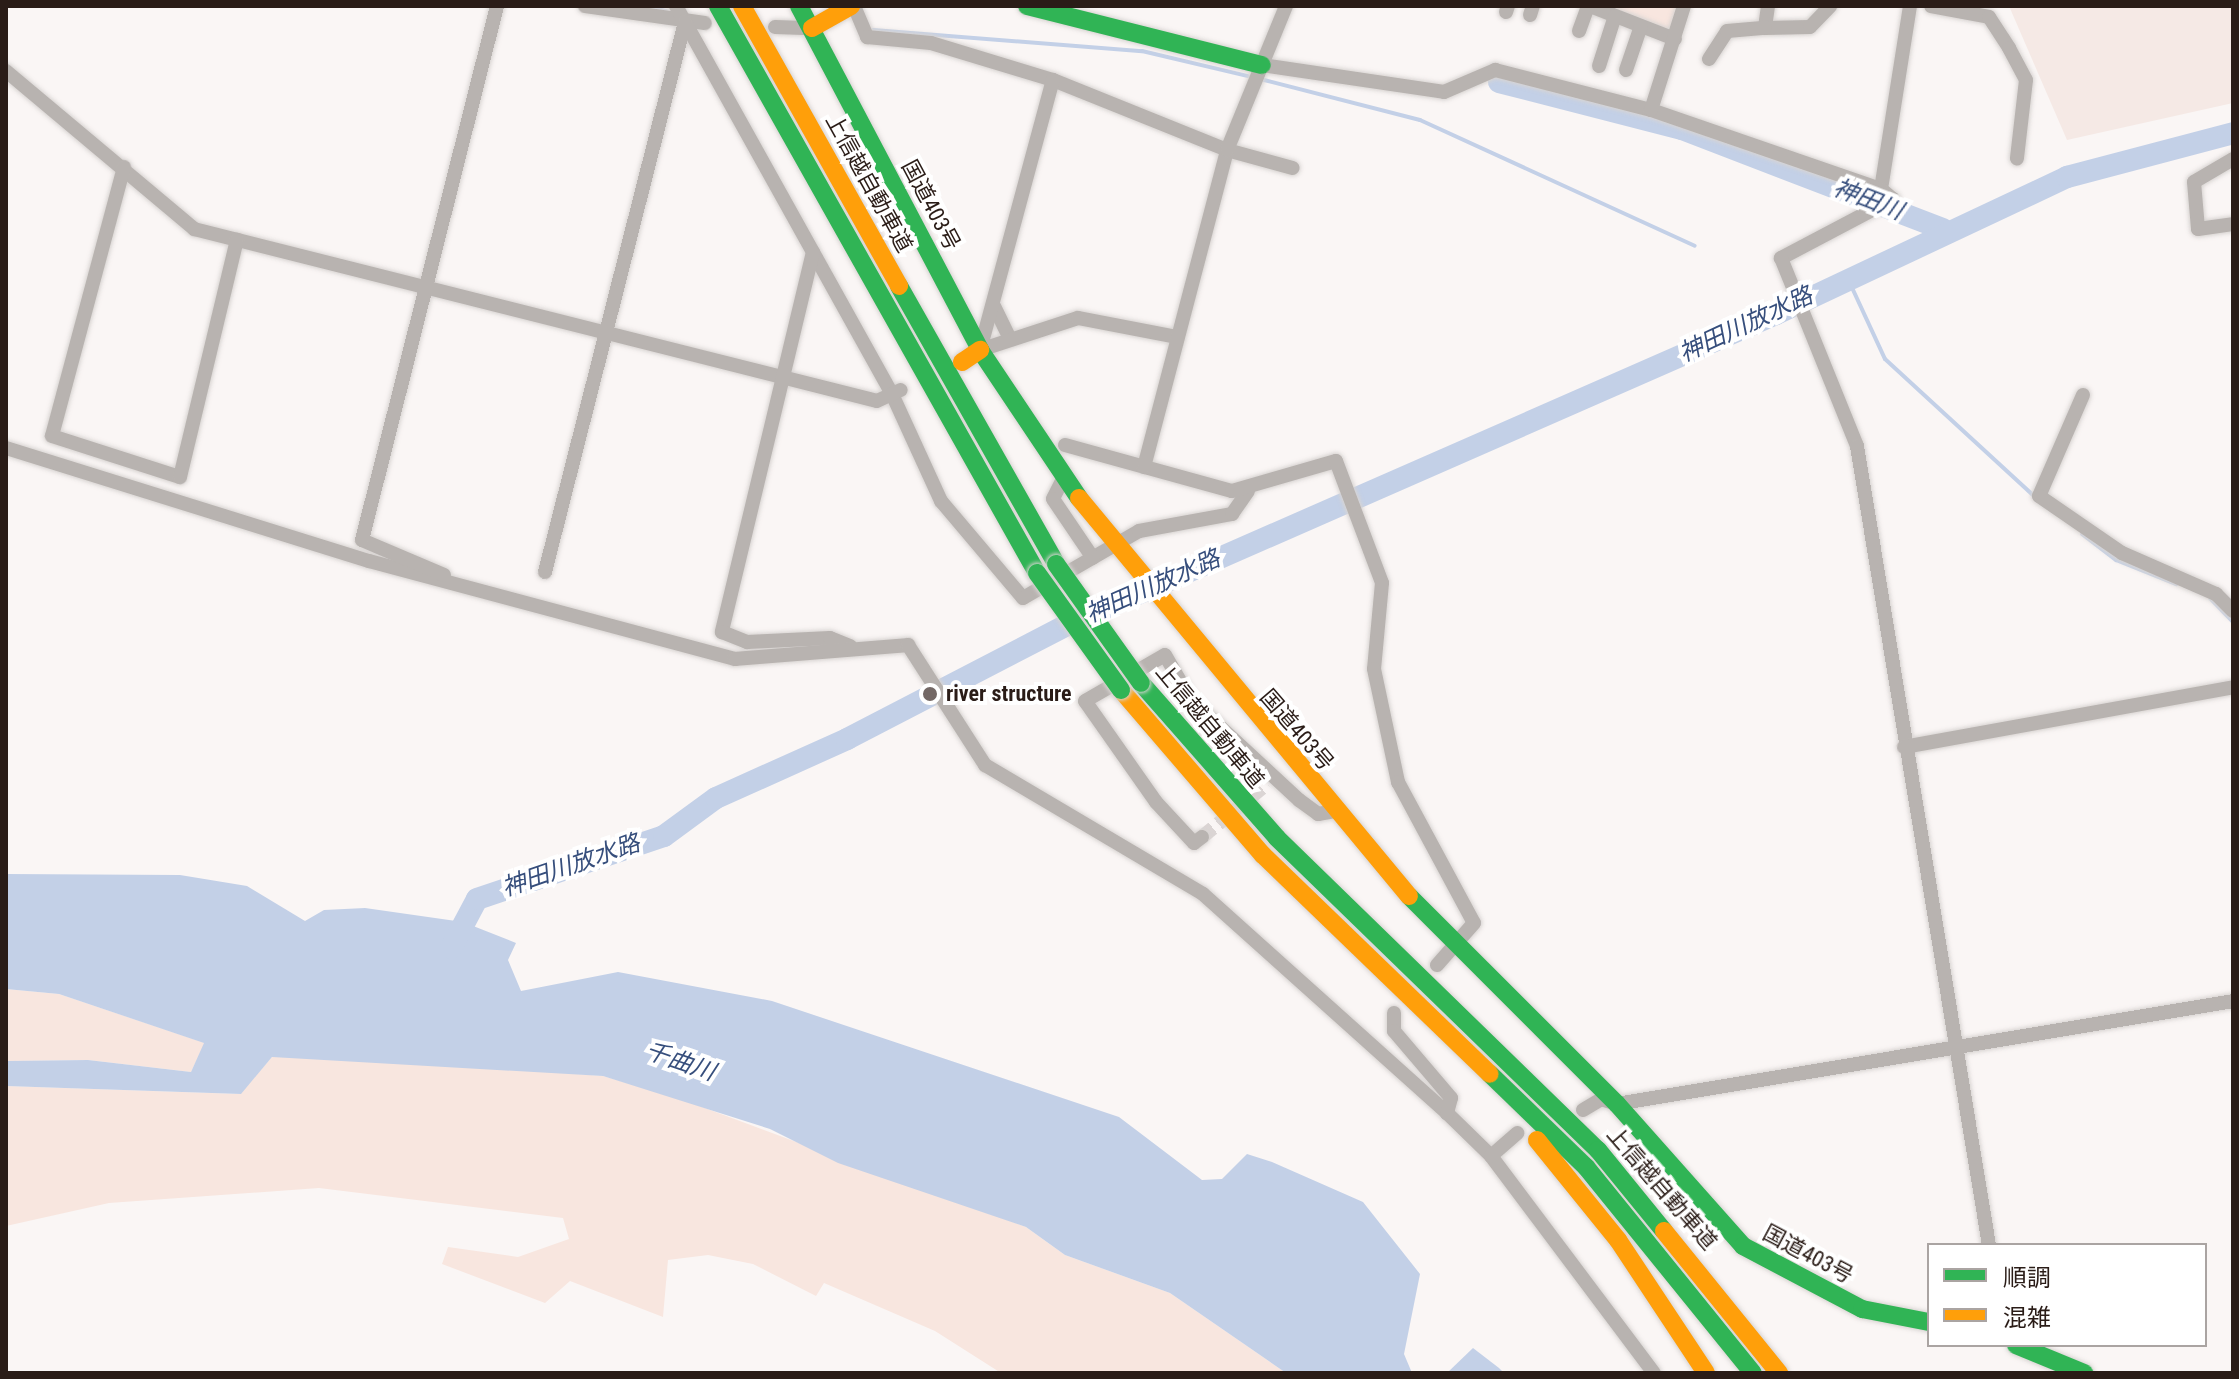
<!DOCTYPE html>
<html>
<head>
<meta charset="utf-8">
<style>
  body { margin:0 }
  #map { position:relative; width:2239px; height:1379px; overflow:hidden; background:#faf6f5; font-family:"Roboto Condensed","Noto Sans JP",sans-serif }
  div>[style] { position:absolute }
  .built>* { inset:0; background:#f5e9e5 }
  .green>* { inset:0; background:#f8e6df }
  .water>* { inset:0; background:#c3d0e7 }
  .stream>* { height:4px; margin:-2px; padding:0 2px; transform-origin:2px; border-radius:2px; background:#c3d0e7 }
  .river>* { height:22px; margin:-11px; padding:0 11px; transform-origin:11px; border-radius:11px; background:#c3d0e7 }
  .street-tunnel>* { height:14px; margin-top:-7px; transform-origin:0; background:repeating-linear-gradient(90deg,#dbd5d4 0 14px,transparent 0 21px) }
  .roads { filter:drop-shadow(0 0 2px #d8d4d2) drop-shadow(0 0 2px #d8d4d2) }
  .street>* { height:14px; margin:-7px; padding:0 7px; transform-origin:7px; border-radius:7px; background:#b8b3b0 }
  .fast>* { height:18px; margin:-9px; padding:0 9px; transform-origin:9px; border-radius:9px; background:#30b455 }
  .slow>* { height:18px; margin:-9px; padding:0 9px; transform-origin:9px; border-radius:9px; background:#ff9f0a }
  .bridges { filter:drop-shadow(0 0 2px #d8d4d2) drop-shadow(0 0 2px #d8d4d2) }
  .fast-bridge>* { height:18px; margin:-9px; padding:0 9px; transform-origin:9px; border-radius:9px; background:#30b455 }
  .dots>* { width:22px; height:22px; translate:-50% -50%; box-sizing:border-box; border:4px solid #fff; border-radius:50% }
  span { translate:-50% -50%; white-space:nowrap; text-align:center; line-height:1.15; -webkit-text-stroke:8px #fff; paint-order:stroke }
  .street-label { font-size:22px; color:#2a1c17 }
  .poi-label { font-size:22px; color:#2a1c17; font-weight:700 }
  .left { translate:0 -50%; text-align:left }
  .water-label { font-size:24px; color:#364e7c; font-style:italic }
  .frame { position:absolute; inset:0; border:8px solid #2a1c17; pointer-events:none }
  .legend { position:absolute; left:1927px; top:1243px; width:280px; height:104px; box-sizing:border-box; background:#fff; border:2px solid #aaa4a2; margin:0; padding:10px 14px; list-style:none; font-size:24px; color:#2a1c17 }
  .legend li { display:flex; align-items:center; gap:16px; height:40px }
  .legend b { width:40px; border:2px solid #aaa4a2 }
</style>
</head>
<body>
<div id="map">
  <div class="built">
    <i style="clip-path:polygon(2009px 6px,2233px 6px,2233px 103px,2067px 140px)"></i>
  </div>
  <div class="green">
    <i style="clip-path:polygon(1597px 6px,1680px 6px,1674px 34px)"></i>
    <i style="clip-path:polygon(6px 989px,59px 994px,205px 1043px,191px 1072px,88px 1060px,6px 1061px)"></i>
    <i style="clip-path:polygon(339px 1056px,603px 1076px,678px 1098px,1026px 1227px,1065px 1255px,1170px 1293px,1286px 1373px,1001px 1373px,935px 1331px,824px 1283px,816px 1296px,753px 1264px,708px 1255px,668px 1260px,663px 1317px,570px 1281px,545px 1303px,442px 1264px,448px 1247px,518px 1257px,569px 1239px,563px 1218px,319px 1188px,109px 1203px,6px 1226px,6px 1086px,240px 1094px,272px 1057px)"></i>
  </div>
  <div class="water">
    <i style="clip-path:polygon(6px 874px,180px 875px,247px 886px,305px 921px,324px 910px,365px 908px,463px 922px,516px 943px,508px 960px,521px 991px,618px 972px,772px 1001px,1119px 1117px,1202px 1180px,1222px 1179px,1247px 1154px,1272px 1162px,1363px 1202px,1420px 1274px,1404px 1354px,1412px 1373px,1286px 1373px,1170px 1293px,1065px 1255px,1026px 1227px,838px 1163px,770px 1129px,603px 1076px,272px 1057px,241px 1094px,6px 1086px,6px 1061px,88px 1060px,191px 1072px,204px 1043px,59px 994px,6px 989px)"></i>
    <i style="clip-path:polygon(1473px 1348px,1499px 1368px,1504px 1373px,1447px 1373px)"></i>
  </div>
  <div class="stream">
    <i style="left:646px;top:6px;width:21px;rotate:14deg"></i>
    <i style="left:873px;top:30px;width:270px;rotate:4.5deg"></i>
    <i style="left:1142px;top:51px;width:109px;rotate:13.3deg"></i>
    <i style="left:1264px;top:80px;width:161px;rotate:14.4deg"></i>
    <i style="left:1420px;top:120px;width:302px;rotate:24.6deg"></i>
    <i style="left:1848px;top:279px;width:88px;rotate:65.2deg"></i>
    <i style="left:1885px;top:359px;width:202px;rotate:42.6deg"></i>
    <i style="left:1767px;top:308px;width:11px;rotate:34deg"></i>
    <i style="left:2082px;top:534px;width:43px;rotate:37.4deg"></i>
    <i style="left:2116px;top:560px;width:65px;rotate:21.8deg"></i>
    <i style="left:2210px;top:598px;width:33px;rotate:46deg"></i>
  </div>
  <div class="river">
    <i style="left:1499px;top:82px;width:189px;rotate:14.4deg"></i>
    <i style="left:1682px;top:129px;width:280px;rotate:21deg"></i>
    <i style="left:451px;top:948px;width:55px;rotate:-62deg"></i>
    <i style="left:477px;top:899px;width:197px;rotate:-18.6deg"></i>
    <i style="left:664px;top:836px;width:64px;rotate:-36.2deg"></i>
    <i style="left:716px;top:798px;width:144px;rotate:-24.2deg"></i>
    <i style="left:847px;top:739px;width:248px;rotate:-27.4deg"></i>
    <i style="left:1067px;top:625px;width:774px;rotate:-23.68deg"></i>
    <i style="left:1776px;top:314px;width:322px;rotate:-25.2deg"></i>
    <i style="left:2067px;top:177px;width:172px;rotate:-14.8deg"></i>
  </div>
  <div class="street-tunnel">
    <i style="left:1202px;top:837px;width:84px;rotate:-39.2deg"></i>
  </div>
  <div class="roads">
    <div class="street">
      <i style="left:585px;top:6px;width:121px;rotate:8.1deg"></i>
      <i style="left:676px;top:6px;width:444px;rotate:60.9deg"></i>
      <i style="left:892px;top:394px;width:118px;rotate:65.4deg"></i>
      <i style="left:941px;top:501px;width:127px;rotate:49.8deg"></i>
      <i style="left:1023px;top:598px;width:134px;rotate:-30deg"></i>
      <i style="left:1139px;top:531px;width:95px;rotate:-10.4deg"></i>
      <i style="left:1232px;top:514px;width:28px;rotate:-55deg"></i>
      <i style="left:854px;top:6px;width:34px;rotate:67deg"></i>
      <i style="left:867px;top:37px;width:64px;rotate:5.4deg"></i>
      <i style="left:931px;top:43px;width:127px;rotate:16.9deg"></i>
      <i style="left:1053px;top:80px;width:188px;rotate:21.9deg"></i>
      <i style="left:1227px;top:150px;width:68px;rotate:15.3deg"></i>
      <i style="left:1590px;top:6px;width:91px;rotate:21.2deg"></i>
      <i style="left:1768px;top:6px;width:22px;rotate:98deg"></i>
      <i style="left:1765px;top:28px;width:45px;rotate:-1.3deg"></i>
      <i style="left:1810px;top:27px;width:29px;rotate:-46deg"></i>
      <i style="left:1910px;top:6px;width:185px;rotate:99deg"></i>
      <i style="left:1881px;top:189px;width:16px;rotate:40deg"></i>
      <i style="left:1893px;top:199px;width:127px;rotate:152.2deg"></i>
      <i style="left:1781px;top:258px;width:203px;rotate:68deg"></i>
      <i style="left:1857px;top:446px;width:810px;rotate:80.62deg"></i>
      <i style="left:1931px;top:6px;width:59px;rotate:10.7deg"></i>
      <i style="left:1989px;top:17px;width:37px;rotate:57deg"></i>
      <i style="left:2009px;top:48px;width:36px;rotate:62deg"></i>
      <i style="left:2026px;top:80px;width:79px;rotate:96.6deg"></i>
      <i style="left:1506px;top:12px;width:6px;rotate:-72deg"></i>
      <i style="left:1530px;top:15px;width:9px;rotate:-72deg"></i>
      <i style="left:775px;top:27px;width:37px;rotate:2deg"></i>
      <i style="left:1579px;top:31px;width:27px;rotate:-70deg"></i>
      <i style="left:1709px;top:59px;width:33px;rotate:-57deg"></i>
      <i style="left:1727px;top:31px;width:38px;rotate:-5deg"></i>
      <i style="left:1262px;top:65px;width:184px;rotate:8.4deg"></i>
      <i style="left:1444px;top:92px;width:56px;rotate:-23.3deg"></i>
      <i style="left:1495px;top:70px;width:161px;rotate:14.4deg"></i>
      <i style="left:1651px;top:110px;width:243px;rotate:19deg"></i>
      <i style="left:1599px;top:66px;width:52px;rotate:-72.3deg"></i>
      <i style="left:1626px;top:70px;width:46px;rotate:-71.2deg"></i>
      <i style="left:6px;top:71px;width:246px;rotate:40deg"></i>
      <i style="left:194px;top:229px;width:704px;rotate:14.13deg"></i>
      <i style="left:877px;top:401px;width:26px;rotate:-25deg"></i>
      <i style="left:1651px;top:110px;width:109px;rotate:-72.4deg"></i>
      <i style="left:2233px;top:159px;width:45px;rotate:149.5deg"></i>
      <i style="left:2194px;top:182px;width:47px;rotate:85.1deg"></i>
      <i style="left:2198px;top:229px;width:35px;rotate:-8deg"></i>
      <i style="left:124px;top:167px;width:278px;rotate:105deg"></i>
      <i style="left:52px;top:436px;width:134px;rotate:17.8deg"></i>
      <i style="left:180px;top:477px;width:244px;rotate:-76.5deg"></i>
      <i style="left:813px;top:252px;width:391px;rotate:103.5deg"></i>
      <i style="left:722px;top:632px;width:27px;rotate:22deg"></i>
      <i style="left:747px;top:642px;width:83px;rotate:-2.8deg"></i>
      <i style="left:830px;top:638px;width:22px;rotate:22deg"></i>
      <i style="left:993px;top:304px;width:39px;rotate:64deg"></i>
      <i style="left:980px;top:350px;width:280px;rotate:-74.9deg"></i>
      <i style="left:980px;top:350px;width:103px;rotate:-18.1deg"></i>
      <i style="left:1078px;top:318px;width:101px;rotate:10.9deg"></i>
      <i style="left:2083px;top:395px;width:110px;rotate:113.5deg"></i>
      <i style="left:2039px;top:496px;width:101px;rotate:34.5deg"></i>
      <i style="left:2122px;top:553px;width:103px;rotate:23.6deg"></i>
      <i style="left:2216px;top:594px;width:24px;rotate:45deg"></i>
      <i style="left:1065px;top:445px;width:173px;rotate:15.4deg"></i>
      <i style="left:1232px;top:491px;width:108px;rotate:-16.1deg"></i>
      <i style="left:1336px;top:461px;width:130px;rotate:69.3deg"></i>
      <i style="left:1382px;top:583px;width:86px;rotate:95.3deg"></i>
      <i style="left:1374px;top:669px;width:116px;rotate:78deg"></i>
      <i style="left:1398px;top:782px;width:160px;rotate:61.7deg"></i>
      <i style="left:1474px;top:923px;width:56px;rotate:131.4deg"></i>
      <i style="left:6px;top:448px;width:380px;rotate:17.3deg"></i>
      <i style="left:369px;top:561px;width:379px;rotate:15deg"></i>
      <i style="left:735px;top:659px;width:174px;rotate:-4.6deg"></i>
      <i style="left:908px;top:645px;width:143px;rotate:57.3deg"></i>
      <i style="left:985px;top:765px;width:253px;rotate:30.6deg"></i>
      <i style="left:1203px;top:894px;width:328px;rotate:41.9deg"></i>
      <i style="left:1447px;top:1113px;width:62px;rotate:44.3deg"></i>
      <i style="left:1491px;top:1156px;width:271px;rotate:53.1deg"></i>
      <i style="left:1144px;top:467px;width:328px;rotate:-75.3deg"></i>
      <i style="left:1227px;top:150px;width:156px;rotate:-67.7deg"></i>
      <i style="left:1063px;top:479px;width:22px;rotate:117deg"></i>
      <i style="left:1053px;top:499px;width:71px;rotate:55.9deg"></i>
      <i style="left:545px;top:572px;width:568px;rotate:-75.72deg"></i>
      <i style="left:444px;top:575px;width:89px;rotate:-156.9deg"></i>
      <i style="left:362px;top:540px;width:551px;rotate:-75.81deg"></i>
      <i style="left:1904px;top:747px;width:334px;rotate:-10.3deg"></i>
      <i style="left:1202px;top:837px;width:10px;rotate:143deg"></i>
      <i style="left:1194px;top:843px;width:56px;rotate:-132.8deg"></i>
      <i style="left:1156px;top:802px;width:123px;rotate:-125.1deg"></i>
      <i style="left:1085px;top:701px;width:92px;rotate:-29.9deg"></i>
      <i style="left:1165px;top:655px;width:52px;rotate:60deg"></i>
      <i style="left:1191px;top:700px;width:147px;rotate:42.8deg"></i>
      <i style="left:1299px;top:800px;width:24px;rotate:36deg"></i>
      <i style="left:1318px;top:814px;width:17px;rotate:-10deg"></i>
      <i style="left:1394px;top:1013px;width:18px;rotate:90deg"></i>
      <i style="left:1394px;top:1031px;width:88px;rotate:49.6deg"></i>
      <i style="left:1451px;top:1098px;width:16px;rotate:105deg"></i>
      <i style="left:1583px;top:1110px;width:21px;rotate:-31deg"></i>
      <i style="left:1601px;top:1099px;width:17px;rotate:17deg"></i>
      <i style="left:1617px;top:1104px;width:625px;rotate:-9.49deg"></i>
      <i style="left:1491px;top:1156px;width:35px;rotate:-41deg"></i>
    </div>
    <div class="fast">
      <i style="left:718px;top:6px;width:651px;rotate:60.64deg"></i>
      <i style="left:799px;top:6px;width:389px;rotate:62.2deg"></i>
      <i style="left:980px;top:350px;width:178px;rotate:56.2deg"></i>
      <i style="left:1027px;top:6px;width:242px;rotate:14.1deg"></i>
      <i style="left:899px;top:286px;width:319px;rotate:60.5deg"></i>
      <i style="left:1141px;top:683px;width:206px;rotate:48.7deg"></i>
      <i style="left:1277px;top:838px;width:448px;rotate:44.2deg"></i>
      <i style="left:1598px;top:1150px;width:104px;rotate:50.8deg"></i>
      <i style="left:1409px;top:896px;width:294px;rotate:45deg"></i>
      <i style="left:1617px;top:1104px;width:190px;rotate:48.4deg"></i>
      <i style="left:1743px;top:1246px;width:135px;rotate:27.9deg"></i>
      <i style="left:1862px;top:1309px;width:68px;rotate:11deg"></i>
      <i style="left:1490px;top:1074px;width:134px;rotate:44.1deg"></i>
      <i style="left:1586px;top:1167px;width:265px;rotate:51deg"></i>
      <i style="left:2016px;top:1345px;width:74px;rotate:22.4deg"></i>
    </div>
    <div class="slow">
      <i style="left:742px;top:6px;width:321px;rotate:60.7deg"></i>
      <i style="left:812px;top:28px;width:45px;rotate:-29.4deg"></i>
      <i style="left:962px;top:362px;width:22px;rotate:-34deg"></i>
      <i style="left:1079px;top:498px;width:517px;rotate:50.34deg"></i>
      <i style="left:1121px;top:690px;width:218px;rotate:49.3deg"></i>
      <i style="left:1263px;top:855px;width:315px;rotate:44deg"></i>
      <i style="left:1537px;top:1140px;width:129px;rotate:51deg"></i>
      <i style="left:1618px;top:1240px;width:159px;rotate:56.5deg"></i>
      <i style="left:1664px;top:1231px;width:183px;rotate:51deg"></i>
    </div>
  </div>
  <div class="bridges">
    <div class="fast-bridge">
      <i style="left:1056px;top:564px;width:146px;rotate:54.5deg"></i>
      <i style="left:1037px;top:573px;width:144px;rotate:54.3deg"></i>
    </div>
  </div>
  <div class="dots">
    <i style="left:930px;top:694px;background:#736865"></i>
  </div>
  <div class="street-label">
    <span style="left:869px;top:183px;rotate:61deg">上信越自動車道</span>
    <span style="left:931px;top:205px;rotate:62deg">国道403号</span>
    <span style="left:1210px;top:726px;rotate:50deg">上信越自動車道</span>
    <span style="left:1297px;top:730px;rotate:49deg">国道403号</span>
    <span style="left:1662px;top:1188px;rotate:49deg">上信越自動車道</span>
    <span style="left:1808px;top:1254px;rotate:28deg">国道403号</span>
  </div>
  <div class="poi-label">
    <span class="left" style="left:946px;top:694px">river structure</span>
  </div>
  <div class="water-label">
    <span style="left:1868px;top:200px;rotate:21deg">神田川</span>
    <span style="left:1746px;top:325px;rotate:-25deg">神田川放水路</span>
    <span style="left:1153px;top:587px;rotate:-24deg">神田川放水路</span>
    <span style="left:571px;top:866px;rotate:-19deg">神田川放水路</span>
    <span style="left:680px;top:1062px;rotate:19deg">千曲川</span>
  </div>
  <div class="frame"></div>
  <ul class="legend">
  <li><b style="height:10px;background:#30b455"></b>順調</li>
  <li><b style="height:10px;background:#ff9f0a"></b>混雑</li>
  </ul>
</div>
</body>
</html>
